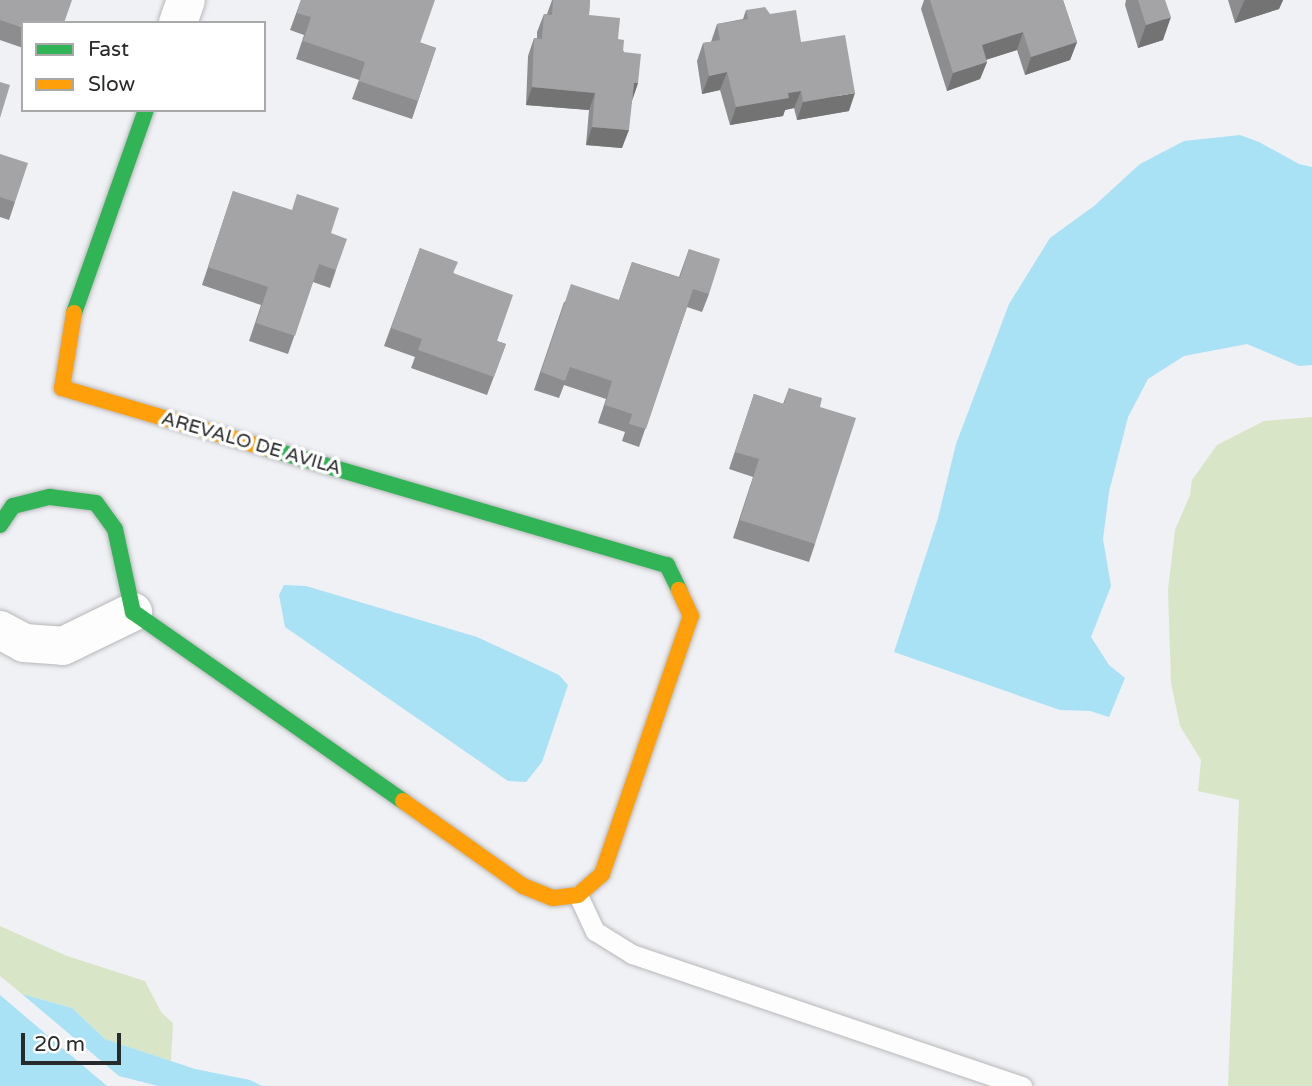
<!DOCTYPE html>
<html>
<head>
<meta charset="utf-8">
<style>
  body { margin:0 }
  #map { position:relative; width:1312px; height:1086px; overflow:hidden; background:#f0f1f4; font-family:"Varela Round",sans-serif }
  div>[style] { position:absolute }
  .green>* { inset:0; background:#d8e6c7 }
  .water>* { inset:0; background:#a9e1f5 }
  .roads { filter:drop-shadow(0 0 2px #b8b8bb) drop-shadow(0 0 2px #b8b8bb) }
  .lane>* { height:19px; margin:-9.5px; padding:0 9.5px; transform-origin:9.5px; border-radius:9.5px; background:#fdfdfd }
  .street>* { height:38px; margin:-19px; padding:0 19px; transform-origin:19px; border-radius:19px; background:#fdfdfd }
  .fast>* { height:16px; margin:-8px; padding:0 8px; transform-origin:8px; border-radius:8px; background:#30b455 }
  .slow>* { height:16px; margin:-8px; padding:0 8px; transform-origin:8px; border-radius:8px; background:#ff9f0a }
  .wall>* { inset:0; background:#8d8d8f }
  .shaded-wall>* { inset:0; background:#737374 }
  .building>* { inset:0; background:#a4a4a6 }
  span { translate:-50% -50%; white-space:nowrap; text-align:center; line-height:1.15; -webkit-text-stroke:7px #fff; paint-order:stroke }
  .street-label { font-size:19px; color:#28292a }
  .legend { position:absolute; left:21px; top:21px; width:245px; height:91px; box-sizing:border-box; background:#fff; border:2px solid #a9a9aa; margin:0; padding:9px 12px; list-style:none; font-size:21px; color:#28292a }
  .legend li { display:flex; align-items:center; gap:14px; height:35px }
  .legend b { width:35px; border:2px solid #a9a9aa }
  .scale { position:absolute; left:21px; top:1033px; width:100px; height:32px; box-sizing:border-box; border:4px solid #28292a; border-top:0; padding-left:9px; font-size:21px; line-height:24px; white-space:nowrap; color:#28292a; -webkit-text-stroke:5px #fff; paint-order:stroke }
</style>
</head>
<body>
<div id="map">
  <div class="green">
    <i style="clip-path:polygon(1312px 417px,1312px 1086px,1228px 1086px,1239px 800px,1198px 791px,1201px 760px,1180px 726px,1171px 683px,1168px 590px,1175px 530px,1190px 495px,1192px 480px,1217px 445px,1264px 421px)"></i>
    <i style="clip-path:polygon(0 926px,67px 956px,145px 981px,161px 1012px,173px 1023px,171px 1061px,105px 1039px,72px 1008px,22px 994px,0 976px)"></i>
  </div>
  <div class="water">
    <i style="clip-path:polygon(1240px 135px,1259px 142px,1299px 164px,1312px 167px,1312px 365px,1299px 366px,1247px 344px,1184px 356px,1148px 379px,1128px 417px,1109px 492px,1103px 539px,1111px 586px,1091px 637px,1109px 665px,1125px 678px,1109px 717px,1090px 711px,1060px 710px,894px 652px,938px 518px,956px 444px,1009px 304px,1050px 238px,1094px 206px,1140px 164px,1184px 141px)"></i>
    <i style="clip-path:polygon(284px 585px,306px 586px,477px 637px,559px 675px,568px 685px,542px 762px,526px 782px,508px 781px,285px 627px,279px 595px)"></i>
    <i style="clip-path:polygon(22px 994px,72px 1008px,105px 1039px,195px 1069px,250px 1080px,262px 1086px,158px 1086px,119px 1076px)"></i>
    <i style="clip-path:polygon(0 995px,107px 1086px,0 1086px)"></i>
  </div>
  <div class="roads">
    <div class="lane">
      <i style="left:578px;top:895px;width:40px;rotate:65deg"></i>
      <i style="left:595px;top:931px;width:44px;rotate:31.9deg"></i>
      <i style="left:632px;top:954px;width:412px;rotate:18.7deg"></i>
    </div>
    <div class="street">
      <i style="left:178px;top:23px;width:24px;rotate:-71deg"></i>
      <i style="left:0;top:630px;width:27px;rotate:28deg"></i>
      <i style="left:24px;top:643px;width:39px;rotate:4deg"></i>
      <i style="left:63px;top:646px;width:78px;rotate:-25.9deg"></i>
    </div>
    <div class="fast">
      <i style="left:74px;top:313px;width:215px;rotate:-70.5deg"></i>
      <i style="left:266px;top:448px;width:418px;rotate:16.3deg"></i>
      <i style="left:667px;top:565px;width:28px;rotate:64deg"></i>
      <i style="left:0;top:525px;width:23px;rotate:-56deg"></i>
      <i style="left:13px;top:506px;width:38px;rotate:-14deg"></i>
      <i style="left:50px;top:497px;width:46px;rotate:7.4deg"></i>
      <i style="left:96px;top:503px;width:32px;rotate:54deg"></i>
      <i style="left:115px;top:529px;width:85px;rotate:77.8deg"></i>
      <i style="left:133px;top:612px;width:330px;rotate:35deg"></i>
    </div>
    <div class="slow">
      <i style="left:74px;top:313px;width:76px;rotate:99.1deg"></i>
      <i style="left:62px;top:388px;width:213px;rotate:16.4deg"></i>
      <i style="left:403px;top:801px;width:147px;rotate:35.3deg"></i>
      <i style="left:523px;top:886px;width:32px;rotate:22deg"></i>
      <i style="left:553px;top:898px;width:25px;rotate:-7deg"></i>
      <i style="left:578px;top:895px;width:32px;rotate:-41deg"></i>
      <i style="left:602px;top:874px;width:273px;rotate:-71deg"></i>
      <i style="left:691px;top:616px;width:29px;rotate:-115deg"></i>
    </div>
  </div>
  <div class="wall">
    <i style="clip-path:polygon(0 0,23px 23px,23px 48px,0 40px)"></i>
    <i style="clip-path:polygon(301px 0,436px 48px,412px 119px,352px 99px,359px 80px,296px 59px,304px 35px,290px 30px)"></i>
    <i style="clip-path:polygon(552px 0,590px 0,589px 15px,618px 39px,638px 83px,632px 100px,622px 148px,586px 145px,589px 110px,526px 105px,528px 56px,534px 38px,537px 38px,537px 32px,544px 14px,547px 14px)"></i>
    <i style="clip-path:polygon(924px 0,1063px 0,1077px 42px,1070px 60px,1025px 75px,1017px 50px,986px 60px,987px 62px,980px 79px,947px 91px,921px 9px)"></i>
    <i style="clip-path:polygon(1126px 0,1165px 0,1163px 40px,1138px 48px,1125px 5px)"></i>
    <i style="clip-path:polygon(1228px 0,1283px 0,1279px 9px,1235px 23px)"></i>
    <i style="clip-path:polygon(746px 10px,770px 14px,801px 42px,849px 111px,797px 120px,794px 108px,785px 110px,783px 116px,730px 125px,720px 90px,702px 94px,697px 61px,703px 43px,711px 42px,717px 24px,743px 19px)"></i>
    <i style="clip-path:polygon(0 154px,15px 202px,9px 220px,0 217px)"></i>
    <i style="clip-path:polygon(233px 191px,331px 233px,336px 270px,330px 288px,313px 282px,288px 354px,249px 341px,261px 305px,202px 285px)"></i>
    <i style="clip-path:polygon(420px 248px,454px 273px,497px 341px,506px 344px,487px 395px,411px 368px,415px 357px,384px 346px)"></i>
    <i style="clip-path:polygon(689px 249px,709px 294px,702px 312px,687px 307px,639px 447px,622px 441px,625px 432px,598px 423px,606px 399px,564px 385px,559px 398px,534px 390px,564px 302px,619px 300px,632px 262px,679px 277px)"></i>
    <i style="clip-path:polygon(789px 388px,820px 407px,815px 544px,809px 562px,733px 538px,753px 477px,729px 469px,754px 394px,783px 404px)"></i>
  </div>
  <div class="shaded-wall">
    <i style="clip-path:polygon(1245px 0,1283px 0,1279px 9px,1235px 23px,1244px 1px)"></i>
    <i style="clip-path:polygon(1171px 17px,1163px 40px,1138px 48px,1146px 25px)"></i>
    <i style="clip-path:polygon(1023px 32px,1017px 50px,975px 63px,982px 45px)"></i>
    <i style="clip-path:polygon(1077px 42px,1070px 60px,1025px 75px,1031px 57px)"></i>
    <i style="clip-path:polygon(987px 62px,980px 79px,947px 91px,953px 73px)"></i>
    <i style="clip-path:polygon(727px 72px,720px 90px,702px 94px,709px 76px)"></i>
    <i style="clip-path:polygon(634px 83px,638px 83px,632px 101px)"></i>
    <i style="clip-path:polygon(532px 87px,595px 93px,589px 110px,526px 105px)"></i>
    <i style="clip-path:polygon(801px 91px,794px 108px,785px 110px,783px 116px,730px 125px,736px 107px,788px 93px)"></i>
    <i style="clip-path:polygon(855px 93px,849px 111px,797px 120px,803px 102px)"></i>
    <i style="clip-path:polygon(592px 127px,629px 130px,622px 148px,586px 145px)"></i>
  </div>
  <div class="building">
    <i style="clip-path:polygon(0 0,72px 0,64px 23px,23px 23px,23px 28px,0 20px)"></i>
    <i style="clip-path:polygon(301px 0,435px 0,420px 43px,436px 48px,418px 101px,359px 81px,365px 62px,303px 41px,311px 17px,297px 13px)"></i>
    <i style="clip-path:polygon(553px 0,590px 0,589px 15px,620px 18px,618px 39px,624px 40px,623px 52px,641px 54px,638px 83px,634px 83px,629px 130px,592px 127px,595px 93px,532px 87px,534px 38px,542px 39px,544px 14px,552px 15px)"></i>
    <i style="clip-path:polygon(930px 0,1063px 0,1077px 42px,1031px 57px,1023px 32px,982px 45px,987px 62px,953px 73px)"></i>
    <i style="clip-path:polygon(1138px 0,1165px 0,1171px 17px,1146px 25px)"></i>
    <i style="clip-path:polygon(765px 7px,770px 14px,796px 10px,801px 42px,845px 35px,855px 93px,803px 102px,801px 91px,788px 93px,789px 98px,736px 107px,727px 72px,709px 76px,703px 43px,720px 40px,717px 24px,748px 19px,746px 10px)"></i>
    <i style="clip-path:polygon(0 82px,10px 85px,0 118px)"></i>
    <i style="clip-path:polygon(0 154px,28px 163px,15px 202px,0 197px)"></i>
    <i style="clip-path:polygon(233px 191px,292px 210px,297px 194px,339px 208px,331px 233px,347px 239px,336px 270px,319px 264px,295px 336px,256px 323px,268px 287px,208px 267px)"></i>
    <i style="clip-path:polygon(420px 248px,458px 262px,453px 273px,513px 295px,497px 341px,506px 344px,494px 377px,418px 350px,422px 339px,391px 328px)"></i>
    <i style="clip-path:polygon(689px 249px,720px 259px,709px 294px,693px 289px,646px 429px,629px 424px,632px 414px,605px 405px,612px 381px,570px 367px,565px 381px,541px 372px,571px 284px,619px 300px,632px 262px,680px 278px)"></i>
    <i style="clip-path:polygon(789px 388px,822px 398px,820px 407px,856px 418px,815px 544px,740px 520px,759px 459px,735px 452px,754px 394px,784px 404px)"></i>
  </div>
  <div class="street-label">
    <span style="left:251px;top:444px;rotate:16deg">AREVALO DE AVILA</span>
  </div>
  <ul class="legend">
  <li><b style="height:9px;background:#30b455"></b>Fast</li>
  <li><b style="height:9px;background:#ff9f0a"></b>Slow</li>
  </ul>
  <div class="scale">20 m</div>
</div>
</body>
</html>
